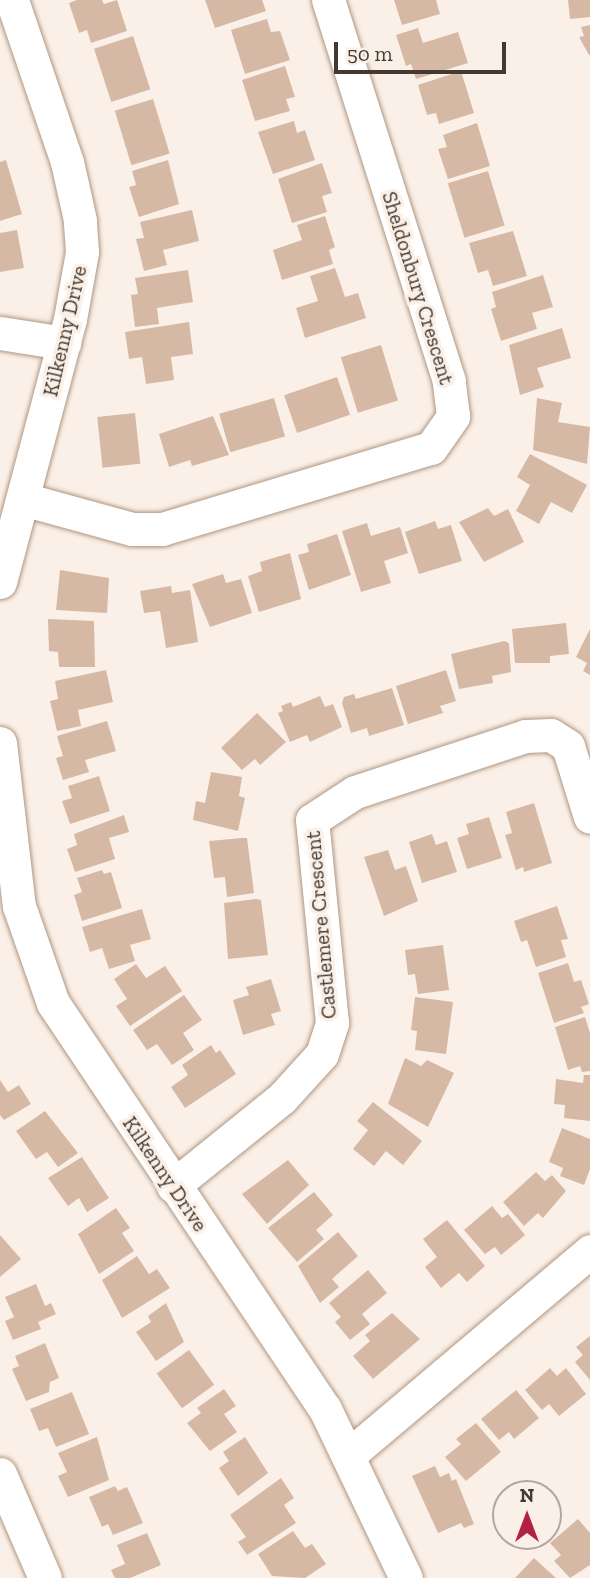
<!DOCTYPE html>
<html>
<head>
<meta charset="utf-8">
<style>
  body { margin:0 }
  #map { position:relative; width:590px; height:1578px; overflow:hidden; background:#fbf0e7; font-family:"Zilla Slab",serif }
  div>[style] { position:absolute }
  .building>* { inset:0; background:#d6b9a5; transform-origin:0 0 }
  .roads { filter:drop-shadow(0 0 2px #b09681) drop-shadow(0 0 2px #b09681) }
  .minor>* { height:33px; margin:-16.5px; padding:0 16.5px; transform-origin:16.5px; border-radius:16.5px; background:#fff }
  span { translate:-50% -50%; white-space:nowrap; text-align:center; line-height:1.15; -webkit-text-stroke:7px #fbf0e7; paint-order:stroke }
  .street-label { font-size:21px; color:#453a31 }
  .north { position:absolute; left:492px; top:1480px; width:70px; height:70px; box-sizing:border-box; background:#fbf0e7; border:2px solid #b2a79e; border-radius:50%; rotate:0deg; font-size:19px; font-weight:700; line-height:28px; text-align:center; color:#453a31 }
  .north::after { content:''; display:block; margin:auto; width:24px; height:32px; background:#b22044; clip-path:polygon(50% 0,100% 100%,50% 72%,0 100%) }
  .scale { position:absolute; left:334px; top:42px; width:172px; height:32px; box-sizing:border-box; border:4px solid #453a31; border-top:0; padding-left:9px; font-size:21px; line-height:24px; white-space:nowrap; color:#453a31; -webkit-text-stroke:5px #fbf0e7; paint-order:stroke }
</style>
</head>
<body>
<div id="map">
  <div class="building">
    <i style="clip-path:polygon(77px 0,102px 0,104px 4px,117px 0,127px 31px,91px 43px,87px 30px,79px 33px,69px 3px)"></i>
    <i style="clip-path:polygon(205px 0,262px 0,266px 11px,215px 28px)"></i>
    <i style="clip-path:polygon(394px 0,436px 0,440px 14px,402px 25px)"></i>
    <i style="clip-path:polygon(568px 0,590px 0,590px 17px,570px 19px)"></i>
    <i style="clip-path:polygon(267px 19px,271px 32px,280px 31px,290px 60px,245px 74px,231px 30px)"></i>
    <i style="clip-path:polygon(590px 25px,590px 55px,589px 55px,579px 37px,584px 36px,581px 27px)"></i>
    <i style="clip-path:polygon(418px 28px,423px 43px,458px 32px,468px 63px,416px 79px,411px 64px,406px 66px,396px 35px)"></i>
    <i style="left:133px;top:36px;width:56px;height:41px;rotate:72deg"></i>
    <i style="clip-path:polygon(285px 66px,295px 97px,286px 99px,290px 111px,255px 121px,242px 80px)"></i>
    <i style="clip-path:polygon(461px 71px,474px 113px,439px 124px,436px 113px,427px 115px,418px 85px)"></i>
    <i style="left:153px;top:99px;width:57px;height:40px;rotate:73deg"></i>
    <i style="clip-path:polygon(294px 121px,297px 133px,305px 130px,315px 160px,273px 174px,258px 132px)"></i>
    <i style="clip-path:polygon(477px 123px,490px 166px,448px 179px,438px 149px,447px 147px,443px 135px)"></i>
    <i style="clip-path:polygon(6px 160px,22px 214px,0 221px,0 162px)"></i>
    <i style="clip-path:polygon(168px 160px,179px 204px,139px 217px,129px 187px,136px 185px,132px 171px)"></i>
    <i style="clip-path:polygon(322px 163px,332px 193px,322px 196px,327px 212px,292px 223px,278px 179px)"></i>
    <i style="left:488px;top:171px;width:57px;height:42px;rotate:73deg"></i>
    <i style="clip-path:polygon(192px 210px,199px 241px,163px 250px,167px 265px,144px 271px,136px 239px,144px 238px,140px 222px)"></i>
    <i style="clip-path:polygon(325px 216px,335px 247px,329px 250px,333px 264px,282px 280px,273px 250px,302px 240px,297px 225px)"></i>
    <i style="clip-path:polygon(17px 230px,24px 268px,0 272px,0 233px)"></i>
    <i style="clip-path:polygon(513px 231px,527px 276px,493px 286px,488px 270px,478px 273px,469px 243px)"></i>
    <i style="clip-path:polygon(335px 268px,345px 297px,358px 293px,366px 318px,305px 338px,296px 308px,318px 301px,310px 276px)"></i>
    <i style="clip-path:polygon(188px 270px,193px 302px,157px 308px,159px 324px,135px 327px,131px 295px,138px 294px,135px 278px)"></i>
    <i style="clip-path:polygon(543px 275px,553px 307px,532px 313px,537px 329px,501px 341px,491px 309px,496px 307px,492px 292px)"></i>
    <i style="clip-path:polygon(189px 322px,193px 354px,171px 357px,174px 380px,146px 384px,142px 357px,129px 359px,125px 332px)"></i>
    <i style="clip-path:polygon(562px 328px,571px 358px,537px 368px,544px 387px,520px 395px,509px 345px)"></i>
    <i style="left:381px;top:345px;width:58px;height:42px;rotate:73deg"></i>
    <i style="left:337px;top:377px;width:40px;height:56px;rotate:71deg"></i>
    <i style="left:274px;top:398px;width:40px;height:57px;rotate:74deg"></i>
    <i style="clip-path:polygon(537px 398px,562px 403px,558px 422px,590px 427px,587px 464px,533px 450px)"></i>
    <i style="left:135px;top:413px;width:51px;height:38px;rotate:84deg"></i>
    <i style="clip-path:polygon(213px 416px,229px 455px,192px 466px,190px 460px,169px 467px,159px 434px)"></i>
    <i style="clip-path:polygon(530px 454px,587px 485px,572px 513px,551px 502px,539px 524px,516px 511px,530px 485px,517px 477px)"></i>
    <i style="clip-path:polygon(488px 508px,494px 516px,508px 509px,524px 542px,484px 562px,459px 522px)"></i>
    <i style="clip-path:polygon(435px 521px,438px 529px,451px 525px,462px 561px,419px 574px,405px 532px)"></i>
    <i style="clip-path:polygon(367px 523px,371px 536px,400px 527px,408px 553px,384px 561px,391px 583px,361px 592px,342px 531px)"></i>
    <i style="clip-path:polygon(337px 534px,351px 575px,309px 590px,298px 555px,309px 552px,307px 544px)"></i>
    <i style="clip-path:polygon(290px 553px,301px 599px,259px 612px,248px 576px,262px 571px,260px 562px)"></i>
    <i style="clip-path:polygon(60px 570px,109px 578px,107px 613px,56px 610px)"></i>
    <i style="clip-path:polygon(223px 574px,226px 583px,241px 579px,252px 613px,210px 627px,192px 584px)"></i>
    <i style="clip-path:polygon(171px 586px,172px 593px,190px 590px,198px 642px,166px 648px,160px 611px,144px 613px,140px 591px)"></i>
    <i style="clip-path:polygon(48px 619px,94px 621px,95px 667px,59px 667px,58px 652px,49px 651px)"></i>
    <i style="clip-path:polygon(566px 623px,569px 654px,550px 656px,550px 663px,515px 663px,512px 629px)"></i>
    <i style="clip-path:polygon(590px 629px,590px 675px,583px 671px,587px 663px,576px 657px)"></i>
    <i style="clip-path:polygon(504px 641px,509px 643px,511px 672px,492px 676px,493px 683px,459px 689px,451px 654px)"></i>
    <i style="clip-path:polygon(106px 670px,113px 702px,78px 710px,81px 726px,57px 731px,50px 701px,58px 699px,55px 681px)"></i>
    <i style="clip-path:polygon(446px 670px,456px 701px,440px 706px,443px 713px,408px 724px,396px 686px)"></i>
    <i style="clip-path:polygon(392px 688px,404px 725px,369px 736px,367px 728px,351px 733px,342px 703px,344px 697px,354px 694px,356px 699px)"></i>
    <i style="clip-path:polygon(320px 696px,325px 707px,333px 704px,342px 727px,310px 742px,307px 735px,290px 742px,278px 713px,283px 711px,281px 706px,291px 702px,293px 707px)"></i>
    <i style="clip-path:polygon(257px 713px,286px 742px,260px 765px,255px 759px,242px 770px,221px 748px)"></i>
    <i style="clip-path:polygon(107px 721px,116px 751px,85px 760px,89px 772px,63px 780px,56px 758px,63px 756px,57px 736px)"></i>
    <i style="clip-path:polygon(211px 772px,242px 777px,239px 796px,245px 798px,238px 831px,193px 820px,196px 801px,205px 803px)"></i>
    <i style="clip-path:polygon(99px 776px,110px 811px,70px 824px,62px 801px,72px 798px,68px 786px)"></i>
    <i style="clip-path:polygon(534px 803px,552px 863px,524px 872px,523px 867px,516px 870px,505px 835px,512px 833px,506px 812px)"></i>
    <i style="clip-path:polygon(124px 815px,129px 832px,109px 838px,115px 859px,75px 872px,67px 849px,77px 845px,74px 834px)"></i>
    <i style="clip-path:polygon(489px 817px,502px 858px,467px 869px,457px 838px,469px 834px,466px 824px)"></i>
    <i style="clip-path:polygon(432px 834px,436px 845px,447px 841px,457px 872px,422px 883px,409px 842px)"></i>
    <i style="clip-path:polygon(242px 838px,247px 838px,254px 893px,227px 897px,225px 877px,214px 878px,209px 841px)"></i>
    <i style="clip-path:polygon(388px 850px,395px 870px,406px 866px,418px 901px,384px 916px,364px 857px)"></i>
    <i style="clip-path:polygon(102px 870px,104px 874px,111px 872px,122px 908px,82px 921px,74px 895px,82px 892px,77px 878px)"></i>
    <i style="clip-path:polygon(256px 899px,261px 900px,268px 955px,228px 959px,224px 903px)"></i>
    <i style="clip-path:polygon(557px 906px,568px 939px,561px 940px,566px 957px,536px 967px,527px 940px,521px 942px,514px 921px)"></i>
    <i style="clip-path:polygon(142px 909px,151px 939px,130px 945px,135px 961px,109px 969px,102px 948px,90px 952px,82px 927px)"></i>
    <i style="clip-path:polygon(443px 945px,449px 990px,418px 994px,415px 974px,408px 975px,405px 950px)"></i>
    <i style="clip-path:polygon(568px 963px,574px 982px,581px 980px,589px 1004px,581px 1007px,584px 1013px,554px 1023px,538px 973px)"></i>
    <i style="clip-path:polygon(136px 964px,146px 978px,165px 966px,182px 991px,130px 1026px,116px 1006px,127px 999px,114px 979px)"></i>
    <i style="clip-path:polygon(271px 979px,281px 1011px,271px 1014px,275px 1025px,243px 1035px,233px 1000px,249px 995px,246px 987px)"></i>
    <i style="clip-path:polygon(184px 995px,202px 1020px,183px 1033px,194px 1050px,172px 1065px,157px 1044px,147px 1050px,133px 1030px)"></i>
    <i style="clip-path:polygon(415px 997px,453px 1002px,446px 1054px,415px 1050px,417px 1031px,411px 1030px)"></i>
    <i style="clip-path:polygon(585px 1017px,590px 1033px,590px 1071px,582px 1072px,580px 1066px,568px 1070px,555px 1027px)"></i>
    <i style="clip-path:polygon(211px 1045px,216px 1053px,220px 1050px,236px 1074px,185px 1108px,171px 1087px,188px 1075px,182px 1065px)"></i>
    <i style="clip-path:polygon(405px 1058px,421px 1066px,427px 1060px,454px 1073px,428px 1127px,388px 1104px)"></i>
    <i style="clip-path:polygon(584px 1075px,590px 1075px,590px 1121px,564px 1118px,565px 1105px,554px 1104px,556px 1079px,583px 1083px)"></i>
    <i style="clip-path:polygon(0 1080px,8px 1092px,19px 1085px,31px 1104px,4px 1120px,0 1115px)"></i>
    <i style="clip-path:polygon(373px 1102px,422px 1141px,403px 1165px,386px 1151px,374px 1166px,353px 1149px,368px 1130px,357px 1121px)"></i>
    <i style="clip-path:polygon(45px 1111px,78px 1153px,58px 1167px,47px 1152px,36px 1159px,16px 1131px)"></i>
    <i style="clip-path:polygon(562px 1128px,590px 1139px,590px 1169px,584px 1185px,560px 1176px,563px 1168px,549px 1162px)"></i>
    <i style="clip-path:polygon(82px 1157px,109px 1198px,87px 1212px,79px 1198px,68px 1206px,48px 1178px)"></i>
    <i style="clip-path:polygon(288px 1160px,309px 1185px,267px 1224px,242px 1194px)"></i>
    <i style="clip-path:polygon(536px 1172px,545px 1181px,552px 1175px,566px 1191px,543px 1218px,538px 1213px,524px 1226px,503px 1202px)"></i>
    <i style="clip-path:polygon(314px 1192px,333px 1215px,316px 1230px,324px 1239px,297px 1262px,268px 1228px)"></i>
    <i style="clip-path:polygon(492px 1206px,502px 1218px,508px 1214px,525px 1235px,501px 1255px,495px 1247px,485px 1254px,464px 1230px)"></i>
    <i style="clip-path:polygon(116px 1208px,130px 1228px,122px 1233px,134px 1251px,99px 1274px,78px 1234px)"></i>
    <i style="clip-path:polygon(447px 1220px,485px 1266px,467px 1282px,459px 1273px,441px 1288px,425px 1267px,437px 1257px,423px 1239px)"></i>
    <i style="clip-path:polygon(338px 1232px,358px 1256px,332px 1279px,339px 1287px,320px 1303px,298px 1266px)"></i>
    <i style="clip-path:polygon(0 1235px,21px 1259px,0 1277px)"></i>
    <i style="clip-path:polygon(137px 1256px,149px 1274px,157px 1269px,170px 1288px,122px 1318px,102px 1280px)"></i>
    <i style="clip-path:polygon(368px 1270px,387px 1293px,362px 1314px,370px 1324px,350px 1340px,335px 1322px,341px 1317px,329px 1303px)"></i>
    <i style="clip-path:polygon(36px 1284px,45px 1306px,51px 1303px,56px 1314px,38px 1322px,41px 1329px,13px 1340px,5px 1321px,14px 1317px,5px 1297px)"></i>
    <i style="clip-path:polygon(166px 1303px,184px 1342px,156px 1361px,136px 1332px,151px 1322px,148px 1316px)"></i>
    <i style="clip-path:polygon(392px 1313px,420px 1339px,373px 1379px,353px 1356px,370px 1341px,365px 1335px)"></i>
    <i style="clip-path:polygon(590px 1336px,590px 1380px,575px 1362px,583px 1355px,576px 1347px)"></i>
    <i style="clip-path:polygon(45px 1343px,59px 1378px,50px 1382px,49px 1392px,26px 1401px,12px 1369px,19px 1366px,15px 1356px)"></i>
    <i style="left:189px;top:1350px;width:43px;height:40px;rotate:54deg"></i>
    <i style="clip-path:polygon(550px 1368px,557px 1376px,566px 1368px,586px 1394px,559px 1416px,549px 1404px,542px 1410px,525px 1390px)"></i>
    <i style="clip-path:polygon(224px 1389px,236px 1406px,224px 1414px,237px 1432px,210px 1451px,187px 1423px,201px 1413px,197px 1408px)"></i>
    <i style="clip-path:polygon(516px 1390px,539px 1418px,514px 1439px,509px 1432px,499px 1440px,481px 1419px)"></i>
    <i style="clip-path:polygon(72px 1392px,89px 1434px,56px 1447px,48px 1428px,39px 1431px,30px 1409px)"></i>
    <i style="clip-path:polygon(476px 1423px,501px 1452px,466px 1481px,445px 1457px,461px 1444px,456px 1439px)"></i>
    <i style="clip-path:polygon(97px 1437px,109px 1480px,68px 1497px,58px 1476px,67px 1472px,58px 1453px)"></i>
    <i style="clip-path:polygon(245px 1437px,268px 1473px,238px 1496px,219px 1468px,229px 1461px,223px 1452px)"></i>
    <i style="clip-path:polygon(435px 1466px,440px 1477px,449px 1473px,452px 1481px,456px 1479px,474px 1524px,464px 1528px,461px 1523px,438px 1533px,412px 1476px)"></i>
    <i style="clip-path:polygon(281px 1478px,294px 1498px,284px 1505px,296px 1523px,247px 1555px,238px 1542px,246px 1537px,230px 1515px)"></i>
    <i style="clip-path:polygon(115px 1486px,118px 1491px,127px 1487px,143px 1523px,113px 1535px,108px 1524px,102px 1527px,89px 1497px)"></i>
    <i style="clip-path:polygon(578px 1519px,590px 1533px,590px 1565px,570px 1578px,554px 1561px,561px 1555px,550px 1543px)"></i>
    <i style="clip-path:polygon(293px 1531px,305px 1548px,312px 1544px,326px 1564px,305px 1578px,272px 1576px,258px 1554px)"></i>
    <i style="clip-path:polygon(147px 1533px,161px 1565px,130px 1578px,115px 1578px,111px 1570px,125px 1564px,117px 1545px)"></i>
    <i style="clip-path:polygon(534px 1558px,556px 1578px,515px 1578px)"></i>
  </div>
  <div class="roads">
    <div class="minor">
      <i style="left:0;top:333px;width:65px;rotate:8.9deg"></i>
      <i style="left:23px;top:499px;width:113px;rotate:15.4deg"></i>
      <i style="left:132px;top:529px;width:30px"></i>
      <i style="left:162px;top:529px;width:281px;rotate:-16.8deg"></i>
      <i style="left:431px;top:448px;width:39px;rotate:-55deg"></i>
      <i style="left:453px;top:416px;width:35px;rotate:-97deg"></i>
      <i style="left:449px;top:381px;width:400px;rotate:-107.6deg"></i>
      <i style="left:0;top:582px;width:272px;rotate:-75.1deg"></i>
      <i style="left:70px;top:319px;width:68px;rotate:-79.8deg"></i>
      <i style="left:82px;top:252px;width:32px;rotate:-94deg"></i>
      <i style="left:80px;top:220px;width:59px;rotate:-102.6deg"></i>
      <i style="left:67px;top:162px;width:171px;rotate:-108.8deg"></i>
      <i style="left:0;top:743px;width:164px;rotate:83.4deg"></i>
      <i style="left:19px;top:906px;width:103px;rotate:70.7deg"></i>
      <i style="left:53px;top:1003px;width:489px;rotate:56.2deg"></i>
      <i style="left:325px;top:1409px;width:187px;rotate:64.4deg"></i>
      <i style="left:173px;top:1186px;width:140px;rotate:-38.9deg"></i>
      <i style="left:282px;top:1098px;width:59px;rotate:-47.7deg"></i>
      <i style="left:322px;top:1054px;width:33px;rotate:-72deg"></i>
      <i style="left:332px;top:1023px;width:204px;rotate:-95.6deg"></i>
      <i style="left:312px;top:820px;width:51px;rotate:-33.1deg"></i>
      <i style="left:355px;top:792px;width:179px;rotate:-18.2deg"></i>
      <i style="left:525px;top:736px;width:26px;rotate:-2deg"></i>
      <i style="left:551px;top:735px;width:20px;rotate:33deg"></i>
      <i style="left:568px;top:746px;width:74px;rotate:72.8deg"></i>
      <i style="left:349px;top:1455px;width:316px;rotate:-40.2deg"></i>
      <i style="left:0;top:1474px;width:113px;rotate:66.6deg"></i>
    </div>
  </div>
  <div class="street-label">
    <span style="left:418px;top:288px;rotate:73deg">Sheldonbury Crescent</span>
    <span style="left:65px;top:331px;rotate:-77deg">Kilkenny Drive</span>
    <span style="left:321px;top:925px;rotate:-95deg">Castlemere Crescent</span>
    <span style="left:165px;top:1174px;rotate:56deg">Kilkenny Drive</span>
  </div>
  <div class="north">N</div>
  <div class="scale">50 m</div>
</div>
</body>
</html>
